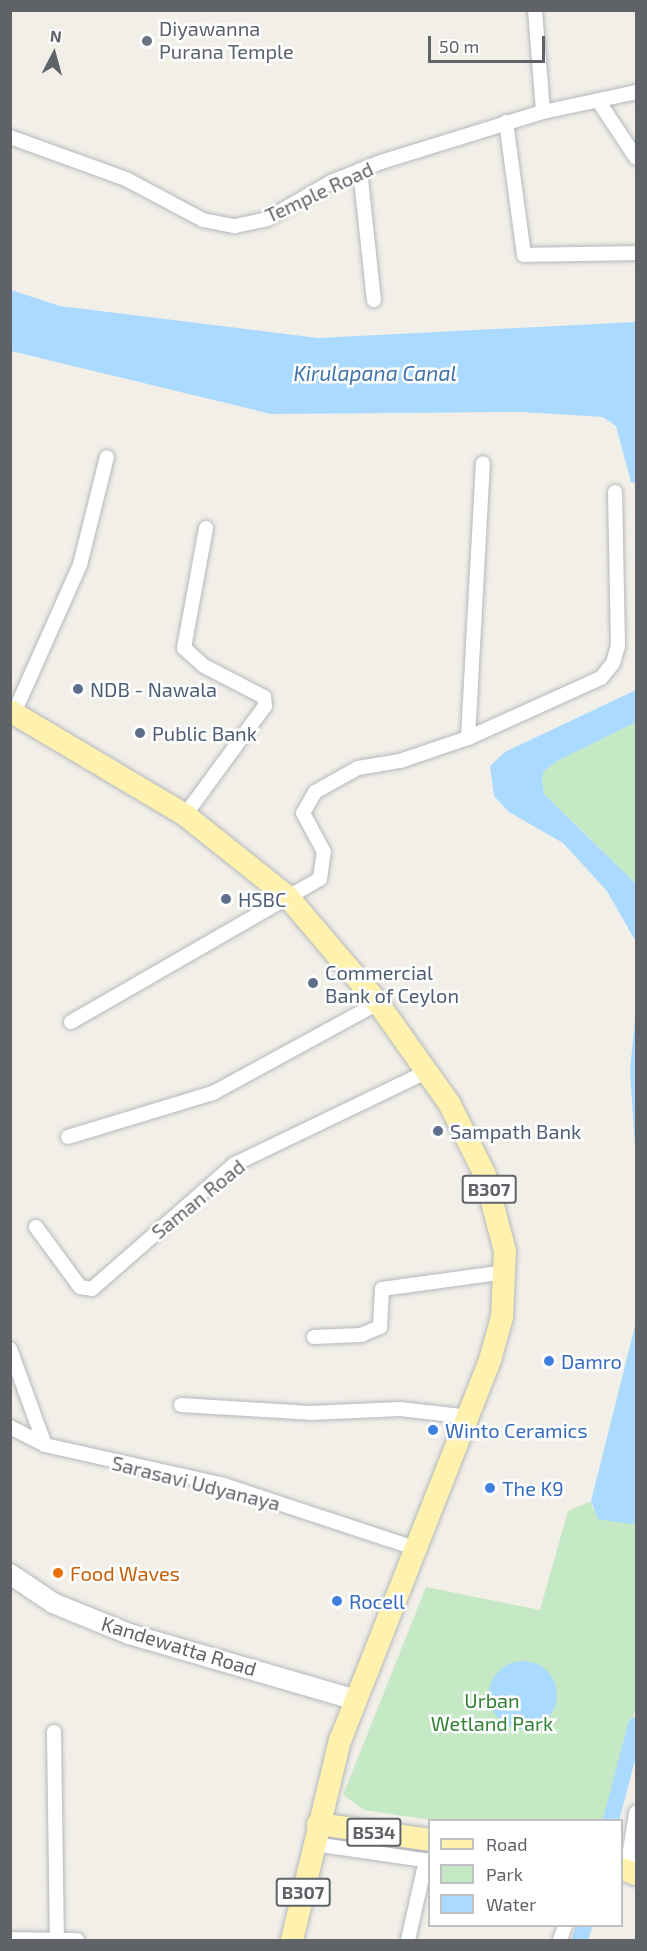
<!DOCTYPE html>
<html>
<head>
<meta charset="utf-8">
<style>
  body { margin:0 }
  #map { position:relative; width:647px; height:1951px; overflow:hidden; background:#f1efe8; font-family:"Exo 2",sans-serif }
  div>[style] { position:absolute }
  .green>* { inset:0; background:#c5e8c5 }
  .water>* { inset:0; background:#aadaff }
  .round { border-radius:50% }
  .canal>* { height:16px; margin:-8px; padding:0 8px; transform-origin:8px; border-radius:8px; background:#aadaff }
  .roads { filter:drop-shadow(0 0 2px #b5b8bc) drop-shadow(0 0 2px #b5b8bc) }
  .street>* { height:14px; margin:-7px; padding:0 7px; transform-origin:7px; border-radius:7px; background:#fff }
  .secondary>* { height:20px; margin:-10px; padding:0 10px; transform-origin:10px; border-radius:10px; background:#fff }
  .primary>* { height:22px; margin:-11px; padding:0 11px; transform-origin:11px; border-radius:11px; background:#fff2af }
  .dots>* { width:16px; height:16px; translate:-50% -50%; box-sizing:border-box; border:3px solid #fff; border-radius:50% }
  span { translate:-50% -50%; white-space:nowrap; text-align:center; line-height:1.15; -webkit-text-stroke:5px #fff; paint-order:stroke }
  .shield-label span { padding:2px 4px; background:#fff; border:2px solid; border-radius:4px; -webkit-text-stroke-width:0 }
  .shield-label { font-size:18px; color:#5f6368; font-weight:700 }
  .worship-label { font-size:20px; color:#5b616d }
  .left { translate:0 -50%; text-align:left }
  .street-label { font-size:20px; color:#5f6368 }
  .service-label { font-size:20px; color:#4e5e75 }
  .shop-label { font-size:20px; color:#366cbe }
  .food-label { font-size:20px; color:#c56008 }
  .park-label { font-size:20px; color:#348238 }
  .water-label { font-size:21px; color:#4174aa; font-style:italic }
  .frame { position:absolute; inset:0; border:12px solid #5f6368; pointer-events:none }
  .legend { position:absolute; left:428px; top:1819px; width:195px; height:108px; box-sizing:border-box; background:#fff; border:2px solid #bfc1c3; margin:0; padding:8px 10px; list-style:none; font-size:18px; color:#5f6368 }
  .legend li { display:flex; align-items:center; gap:12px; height:30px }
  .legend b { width:30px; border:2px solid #bfc1c3 }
  .north { position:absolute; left:24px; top:24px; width:60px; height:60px; -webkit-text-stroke:4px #fff; paint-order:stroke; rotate:6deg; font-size:16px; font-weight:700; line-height:24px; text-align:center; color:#5f6368 }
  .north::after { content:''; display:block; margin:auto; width:21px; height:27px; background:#5f6368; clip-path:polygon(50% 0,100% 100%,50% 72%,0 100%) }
  .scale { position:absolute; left:428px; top:36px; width:117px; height:27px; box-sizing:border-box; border:3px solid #5f6368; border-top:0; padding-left:8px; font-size:18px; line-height:21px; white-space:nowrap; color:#5f6368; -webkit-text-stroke:4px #fff; paint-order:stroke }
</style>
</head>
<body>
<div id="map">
  <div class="green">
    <i style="clip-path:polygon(636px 722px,636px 884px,544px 794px,542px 781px,544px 771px,557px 761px)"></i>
    <i style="clip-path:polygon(591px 1501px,593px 1510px,636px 1523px,636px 1705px,610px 1820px,431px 1820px,364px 1810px,343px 1795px,426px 1587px,540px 1610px,568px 1511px)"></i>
  </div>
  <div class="water">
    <i style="clip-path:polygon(11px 290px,60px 306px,318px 338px,636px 322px,636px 483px,631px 482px,616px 426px,603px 417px,522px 412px,271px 414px,11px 351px)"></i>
    <i style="clip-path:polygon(636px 690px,636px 722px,557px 761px,544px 771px,542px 781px,544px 794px,636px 884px,636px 942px,607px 891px,563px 843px,509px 812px,494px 796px,490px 766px,505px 752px)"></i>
    <i style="clip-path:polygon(636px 1008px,636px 1162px,630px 1071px)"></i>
    <i style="clip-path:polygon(636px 1322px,636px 1523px,631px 1524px,598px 1519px,591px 1501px)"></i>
    <i class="round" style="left:489px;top:1661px;width:68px;height:68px"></i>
  </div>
  <div class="canal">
    <i style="left:611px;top:1820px;width:98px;rotate:-75.3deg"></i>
    <i style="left:580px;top:1940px;width:15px;rotate:-74deg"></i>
  </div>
  <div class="roads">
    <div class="street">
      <i style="left:535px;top:10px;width:102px;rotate:85.5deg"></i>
      <i style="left:599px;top:102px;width:67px;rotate:56.5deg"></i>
      <i style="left:506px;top:122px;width:134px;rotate:82.3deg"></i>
      <i style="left:524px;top:255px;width:112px;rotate:-1deg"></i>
      <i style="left:10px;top:137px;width:123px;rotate:19.9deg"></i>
      <i style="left:126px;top:179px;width:87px;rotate:28deg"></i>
      <i style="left:203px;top:220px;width:33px;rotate:11deg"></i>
      <i style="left:235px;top:226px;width:33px;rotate:-12deg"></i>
      <i style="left:267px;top:219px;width:74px;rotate:-30deg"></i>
      <i style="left:331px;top:182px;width:54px;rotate:-21.8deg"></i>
      <i style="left:381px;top:162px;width:170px;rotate:-17.2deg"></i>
      <i style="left:543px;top:112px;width:95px;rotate:-12.1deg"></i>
      <i style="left:360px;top:170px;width:131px;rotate:83.9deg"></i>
      <i style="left:14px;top:713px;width:162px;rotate:-66deg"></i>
      <i style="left:80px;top:565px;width:111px;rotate:-76deg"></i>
      <i style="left:468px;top:738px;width:146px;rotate:-24.3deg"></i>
      <i style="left:601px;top:678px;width:19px;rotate:-51deg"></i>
      <i style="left:613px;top:663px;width:18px;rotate:-74deg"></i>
      <i style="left:618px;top:646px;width:154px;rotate:-91.1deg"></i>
      <i style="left:185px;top:815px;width:135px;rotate:-53.7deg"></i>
      <i style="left:265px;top:706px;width:9px;rotate:-96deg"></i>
      <i style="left:264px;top:697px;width:68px;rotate:-152.7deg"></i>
      <i style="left:204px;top:666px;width:27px;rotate:-138deg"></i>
      <i style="left:184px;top:648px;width:122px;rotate:-79.6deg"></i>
      <i style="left:71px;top:1022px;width:287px;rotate:-29.9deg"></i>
      <i style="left:320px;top:879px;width:27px;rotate:-82deg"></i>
      <i style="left:324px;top:852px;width:44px;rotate:-118.3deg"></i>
      <i style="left:303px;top:813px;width:24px;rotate:-60deg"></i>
      <i style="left:315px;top:792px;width:49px;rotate:-29.2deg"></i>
      <i style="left:358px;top:768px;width:43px;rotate:-9.5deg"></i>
      <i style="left:400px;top:761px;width:72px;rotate:-18.7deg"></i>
      <i style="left:468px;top:738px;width:275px;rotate:-86.9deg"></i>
      <i style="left:68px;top:1137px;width:152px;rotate:-16.9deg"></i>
      <i style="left:213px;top:1093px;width:188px;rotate:-28.6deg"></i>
      <i style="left:36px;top:1227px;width:74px;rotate:53.7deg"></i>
      <i style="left:80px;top:1287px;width:12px;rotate:9deg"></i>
      <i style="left:92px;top:1289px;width:190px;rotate:-41.2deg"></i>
      <i style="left:235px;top:1164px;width:212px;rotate:-25.7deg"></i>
      <i style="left:314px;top:1337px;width:47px;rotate:-2.4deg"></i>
      <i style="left:361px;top:1335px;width:21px;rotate:-23deg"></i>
      <i style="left:380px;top:1327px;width:38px;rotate:-87deg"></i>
      <i style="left:382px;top:1289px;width:125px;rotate:-7.8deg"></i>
      <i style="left:10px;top:1349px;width:102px;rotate:70deg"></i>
      <i style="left:181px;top:1405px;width:129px;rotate:3.5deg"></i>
      <i style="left:310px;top:1413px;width:90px;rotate:-2.5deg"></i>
      <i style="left:400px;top:1409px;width:70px;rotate:6.5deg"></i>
      <i style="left:10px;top:1427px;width:39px;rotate:27deg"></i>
      <i style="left:45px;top:1445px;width:183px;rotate:12.6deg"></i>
      <i style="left:224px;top:1485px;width:203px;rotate:18.3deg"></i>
      <i style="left:54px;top:1732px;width:208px;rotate:89.2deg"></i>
      <i style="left:314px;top:1844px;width:117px;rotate:8.3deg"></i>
      <i style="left:627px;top:1870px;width:58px;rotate:-81deg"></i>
      <i style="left:10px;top:1939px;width:67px;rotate:0.9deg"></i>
      <i style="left:408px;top:1940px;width:82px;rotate:-77.3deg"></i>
      <i style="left:560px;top:1940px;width:15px;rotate:-70deg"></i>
    </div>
    <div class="secondary">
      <i style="left:10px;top:1574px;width:52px;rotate:34deg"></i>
      <i style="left:53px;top:1603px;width:82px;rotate:22.2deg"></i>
      <i style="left:129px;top:1634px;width:236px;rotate:16.2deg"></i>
    </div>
    <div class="primary">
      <i style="left:10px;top:711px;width:204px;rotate:30.7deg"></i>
      <i style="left:185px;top:815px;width:130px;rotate:38.5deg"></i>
      <i style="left:287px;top:896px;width:140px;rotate:49.6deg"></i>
      <i style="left:378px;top:1003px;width:123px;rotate:54.6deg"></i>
      <i style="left:449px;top:1103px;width:80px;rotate:63.4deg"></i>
      <i style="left:485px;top:1175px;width:79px;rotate:75.3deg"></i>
      <i style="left:505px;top:1251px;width:66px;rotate:92.6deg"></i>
      <i style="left:502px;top:1317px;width:45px;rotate:105.6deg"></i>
      <i style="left:490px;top:1360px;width:409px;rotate:111.5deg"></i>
      <i style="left:340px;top:1740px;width:206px;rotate:103.5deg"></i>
      <i style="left:318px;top:1824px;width:113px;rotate:8.1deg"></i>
      <i style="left:622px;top:1869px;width:15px;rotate:20deg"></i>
    </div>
  </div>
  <div class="dots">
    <i style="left:147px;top:41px;background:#6b7280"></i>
    <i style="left:78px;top:689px;background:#5c6f8a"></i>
    <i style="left:140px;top:733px;background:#5c6f8a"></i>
    <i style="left:226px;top:899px;background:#5c6f8a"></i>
    <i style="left:313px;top:983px;background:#5c6f8a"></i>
    <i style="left:438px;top:1131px;background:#5c6f8a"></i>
    <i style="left:549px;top:1361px;background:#3f7fe0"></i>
    <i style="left:433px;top:1430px;background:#3f7fe0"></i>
    <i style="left:490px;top:1488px;background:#3f7fe0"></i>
    <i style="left:58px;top:1573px;background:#e8710a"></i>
    <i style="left:337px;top:1601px;background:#3f7fe0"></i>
  </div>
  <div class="shield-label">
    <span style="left:489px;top:1189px">B307</span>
    <span style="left:374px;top:1832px">B534</span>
    <span style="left:303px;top:1892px">B307</span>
  </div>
  <div class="worship-label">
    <span class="left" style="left:159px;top:40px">Diyawanna<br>Purana Temple</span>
  </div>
  <div class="street-label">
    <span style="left:319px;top:192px;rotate:-25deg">Temple Road</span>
    <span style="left:198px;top:1199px;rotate:-39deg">Saman Road</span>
    <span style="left:196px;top:1483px;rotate:14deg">Sarasavi Udyanaya</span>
    <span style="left:179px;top:1646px;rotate:17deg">Kandewatta Road</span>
  </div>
  <div class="service-label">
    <span class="left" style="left:90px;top:689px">NDB - Nawala</span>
    <span class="left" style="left:152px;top:733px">Public Bank</span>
    <span class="left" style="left:238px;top:899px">HSBC</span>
    <span class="left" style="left:325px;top:984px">Commercial<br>Bank of Ceylon</span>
    <span class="left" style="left:450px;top:1131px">Sampath Bank</span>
  </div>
  <div class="shop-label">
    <span class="left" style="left:561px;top:1361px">Damro</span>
    <span class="left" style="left:445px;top:1430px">Winto Ceramics</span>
    <span class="left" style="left:502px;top:1488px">The K9</span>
    <span class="left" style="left:349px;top:1601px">Rocell</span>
  </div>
  <div class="food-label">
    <span class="left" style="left:70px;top:1573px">Food Waves</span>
  </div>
  <div class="park-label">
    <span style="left:492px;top:1712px">Urban<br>Wetland Park</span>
  </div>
  <div class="water-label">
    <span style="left:375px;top:373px">Kirulapana Canal</span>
  </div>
  <div class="frame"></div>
  <ul class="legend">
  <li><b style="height:8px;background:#fff2af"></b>Road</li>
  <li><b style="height:16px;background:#c5e8c5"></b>Park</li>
  <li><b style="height:16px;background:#aadaff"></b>Water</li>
  </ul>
  <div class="north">N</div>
  <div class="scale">50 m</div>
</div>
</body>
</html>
